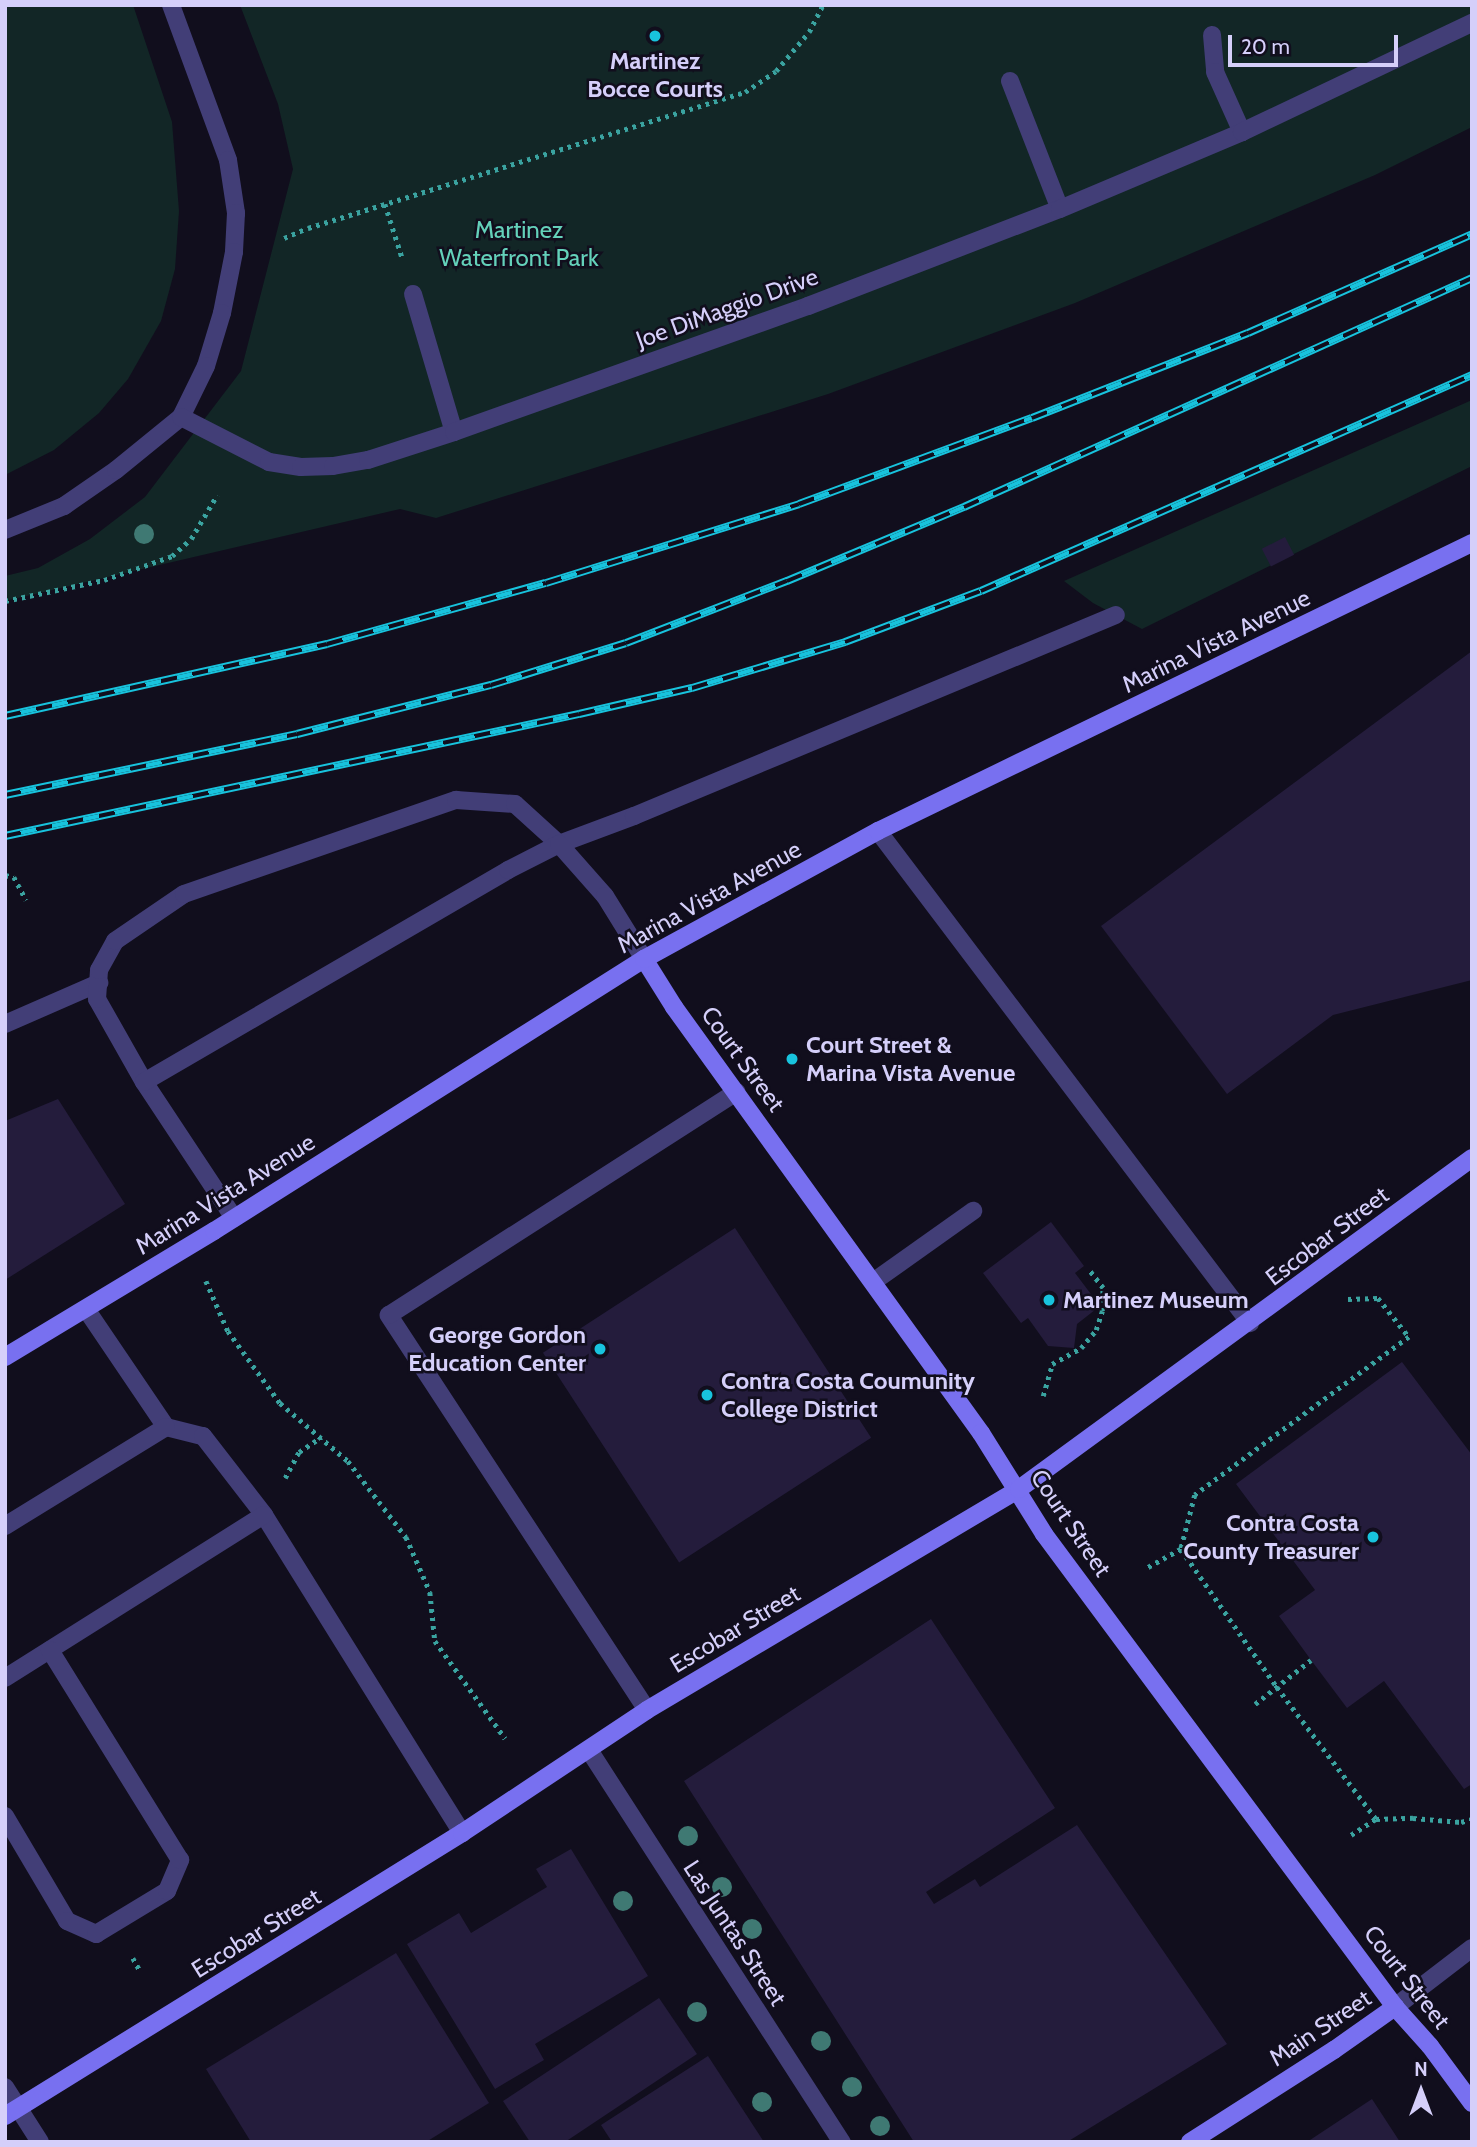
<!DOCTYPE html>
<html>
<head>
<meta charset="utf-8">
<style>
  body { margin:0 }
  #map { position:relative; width:1477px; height:2147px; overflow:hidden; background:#110e1d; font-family:Cabin,sans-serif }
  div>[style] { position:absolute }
  .green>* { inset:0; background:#122626 }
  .building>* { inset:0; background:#241c3c; transform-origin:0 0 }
  .path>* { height:4.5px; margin-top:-2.25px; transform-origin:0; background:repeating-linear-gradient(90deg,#3aa3a0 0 3.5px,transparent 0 8.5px) }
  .lane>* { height:18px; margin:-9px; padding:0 9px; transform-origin:9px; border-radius:9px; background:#423e77 }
  .street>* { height:18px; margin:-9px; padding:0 9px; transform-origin:9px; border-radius:9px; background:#423e77 }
  .secondary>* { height:18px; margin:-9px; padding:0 9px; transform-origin:9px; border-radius:9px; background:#7870f0 }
  .rail>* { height:8px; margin-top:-4px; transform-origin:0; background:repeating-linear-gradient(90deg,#110e1d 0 16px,#18c3dd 0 32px); box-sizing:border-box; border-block:2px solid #18c3dd }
  .trees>* { width:20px; height:20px; margin:-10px; border-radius:50%; background:#3f7973 }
  .dots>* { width:19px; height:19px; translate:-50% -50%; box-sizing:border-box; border:4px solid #110e1d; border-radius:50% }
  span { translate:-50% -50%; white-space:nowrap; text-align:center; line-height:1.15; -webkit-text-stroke:5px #110e1d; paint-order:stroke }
  .poi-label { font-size:24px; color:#d5cffa; font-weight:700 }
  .left { translate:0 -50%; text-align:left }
  .right { translate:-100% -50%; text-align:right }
  .park-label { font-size:24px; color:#64d1ba }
  .street-label { font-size:24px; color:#d5cffa }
  .frame { position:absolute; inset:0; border:7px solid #d5cffa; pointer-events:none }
  .north { position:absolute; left:1386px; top:2056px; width:70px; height:70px; -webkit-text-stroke:5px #110e1d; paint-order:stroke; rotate:0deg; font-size:19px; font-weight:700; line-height:28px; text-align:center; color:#d5cffa }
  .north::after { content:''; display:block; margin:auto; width:24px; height:32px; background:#d5cffa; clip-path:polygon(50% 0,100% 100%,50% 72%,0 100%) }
  .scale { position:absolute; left:1228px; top:35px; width:170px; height:32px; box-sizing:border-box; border:4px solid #d5cffa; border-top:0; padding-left:9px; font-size:21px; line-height:24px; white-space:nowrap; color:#d5cffa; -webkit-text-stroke:5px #110e1d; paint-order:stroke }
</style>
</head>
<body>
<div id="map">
  <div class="green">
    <i style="clip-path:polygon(5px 5px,133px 5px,172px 122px,179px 211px,175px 269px,161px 321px,128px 379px,99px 413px,54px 450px,5px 475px)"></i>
    <i style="clip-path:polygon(240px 5px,1472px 5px,1472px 127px,1375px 175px,1075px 303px,828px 394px,436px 518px,400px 509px,5px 601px,5px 576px,38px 568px,90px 539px,145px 497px,241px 371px,293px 169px,278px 104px)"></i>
    <i style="clip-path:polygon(1472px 400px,1472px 466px,1142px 629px,1093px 603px,1064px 581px)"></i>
  </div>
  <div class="building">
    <i style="left:1285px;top:537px;width:20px;height:26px;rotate:63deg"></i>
    <i style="clip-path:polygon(1472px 651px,1472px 980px,1333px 1015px,1227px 1094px,1101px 926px)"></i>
    <i style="clip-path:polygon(58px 1099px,125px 1204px,5px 1280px,5px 1121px)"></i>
    <i style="clip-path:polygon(1051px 1222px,1084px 1266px,1075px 1273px,1100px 1306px,1077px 1324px,1074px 1348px,1048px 1346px,1028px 1318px,1021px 1323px,983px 1273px)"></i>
    <i style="left:735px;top:1228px;width:250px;height:229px;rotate:57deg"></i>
    <i style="clip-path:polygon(1402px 1362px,1472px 1455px,1472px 1784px,1464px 1789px,1384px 1681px,1347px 1708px,1311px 1660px,1279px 1616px,1315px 1590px,1236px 1484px)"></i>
    <i style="clip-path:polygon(931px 1619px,1055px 1808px,926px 1892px,934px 1904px,975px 1879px,980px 1887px,1077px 1825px,1227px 2044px,1067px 2142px,914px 2142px,684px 1781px)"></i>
    <i style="clip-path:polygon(571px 1849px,648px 1976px,535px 2044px,544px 2060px,495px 2089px,407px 1944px,459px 1913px,471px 1933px,547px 1887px,536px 1869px)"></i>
    <i style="clip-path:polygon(396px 1953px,489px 2103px,426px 2142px,251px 2142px,206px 2069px)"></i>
    <i style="clip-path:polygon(659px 1998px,697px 2054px,565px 2142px,530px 2142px,503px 2101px)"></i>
    <i style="clip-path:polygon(708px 2056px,764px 2142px,612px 2142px,601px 2125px)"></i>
    <i style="clip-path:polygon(1372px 2099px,1400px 2142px,1307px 2142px)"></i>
  </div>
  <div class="path">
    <i style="left:385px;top:204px;width:56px;rotate:72.2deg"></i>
    <i style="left:284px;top:238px;width:26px;rotate:-23deg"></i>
    <i style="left:308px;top:228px;width:458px;rotate:-17.3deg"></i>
    <i style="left:745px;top:92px;width:37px;rotate:-34deg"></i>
    <i style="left:776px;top:71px;width:51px;rotate:-49.8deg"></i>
    <i style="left:809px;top:32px;width:30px;rotate:-63deg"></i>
    <i style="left:5px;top:601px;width:101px;rotate:-12deg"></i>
    <i style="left:104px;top:580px;width:72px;rotate:-19.4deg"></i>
    <i style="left:172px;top:556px;width:25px;rotate:-42deg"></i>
    <i style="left:191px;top:539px;width:51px;rotate:-59.4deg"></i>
    <i style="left:5px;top:875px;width:9px;rotate:13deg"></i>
    <i style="left:14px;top:877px;width:26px;rotate:62deg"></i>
    <i style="left:206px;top:1281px;width:55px;rotate:66.3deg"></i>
    <i style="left:228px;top:1331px;width:89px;rotate:54.2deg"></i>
    <i style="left:280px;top:1403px;width:89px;rotate:40.5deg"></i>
    <i style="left:348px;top:1461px;width:96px;rotate:52.7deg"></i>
    <i style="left:406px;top:1537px;width:60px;rotate:66.4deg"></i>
    <i style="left:430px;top:1592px;width:49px;rotate:84.2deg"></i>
    <i style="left:435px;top:1641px;width:120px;rotate:54.2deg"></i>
    <i style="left:1348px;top:1299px;width:30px;rotate:-2deg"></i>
    <i style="left:1378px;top:1298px;width:50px;rotate:51.5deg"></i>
    <i style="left:1409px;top:1337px;width:266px;rotate:143.6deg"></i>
    <i style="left:1195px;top:1495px;width:56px;rotate:104.5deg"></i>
    <i style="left:1181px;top:1549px;width:168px;rotate:55.2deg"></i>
    <i style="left:1277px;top:1687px;width:165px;rotate:53.1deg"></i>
    <i style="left:1376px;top:1819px;width:37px;rotate:-2deg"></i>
    <i style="left:1413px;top:1818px;width:48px;rotate:4.8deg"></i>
    <i style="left:1461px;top:1822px;width:11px;rotate:-15deg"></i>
    <i style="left:1043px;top:1396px;width:33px;rotate:-74deg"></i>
    <i style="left:1052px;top:1364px;width:33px;rotate:-29deg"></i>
    <i style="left:1081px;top:1348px;width:23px;rotate:-50deg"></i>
    <i style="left:1096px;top:1330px;width:20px;rotate:-72deg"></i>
    <i style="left:1102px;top:1311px;width:23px;rotate:-88deg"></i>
    <i style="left:1103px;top:1288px;width:23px;rotate:-128deg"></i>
    <i style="left:285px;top:1478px;width:30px;rotate:-62deg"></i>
    <i style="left:299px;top:1452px;width:27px;rotate:-34deg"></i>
    <i style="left:1148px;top:1567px;width:38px;rotate:-29deg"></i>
    <i style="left:1255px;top:1704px;width:71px;rotate:-38.2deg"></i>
    <i style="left:1351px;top:1835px;width:30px;rotate:-33deg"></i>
    <i style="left:133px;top:1958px;width:13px;rotate:61deg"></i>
  </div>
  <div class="lane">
    <i style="left:1212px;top:35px;width:37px;rotate:85deg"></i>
    <i style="left:1215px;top:72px;width:66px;rotate:65.8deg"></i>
    <i style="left:1010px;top:81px;width:137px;rotate:68.7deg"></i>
    <i style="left:413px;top:294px;width:144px;rotate:73.5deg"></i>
    <i style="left:878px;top:831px;width:617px;rotate:52.91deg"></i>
    <i style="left:5px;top:1024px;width:103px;rotate:-23.6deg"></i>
    <i style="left:144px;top:1082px;width:95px;rotate:-119.5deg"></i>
    <i style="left:97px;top:999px;width:29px;rotate:-86deg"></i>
    <i style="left:99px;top:970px;width:33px;rotate:-61deg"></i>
    <i style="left:115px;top:941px;width:83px;rotate:-34.3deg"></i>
    <i style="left:184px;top:894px;width:288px;rotate:-19.1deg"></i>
    <i style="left:456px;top:800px;width:59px;rotate:3.9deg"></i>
    <i style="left:515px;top:804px;width:59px;rotate:42.3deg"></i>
    <i style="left:559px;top:844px;width:80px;rotate:-20.5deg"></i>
    <i style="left:634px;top:816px;width:522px;rotate:-22.64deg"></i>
    <i style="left:234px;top:1218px;width:163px;rotate:-123.5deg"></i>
    <i style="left:144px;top:1082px;width:421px;rotate:-30.2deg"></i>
    <i style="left:508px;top:870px;width:57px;rotate:-27deg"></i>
    <i style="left:559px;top:844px;width:69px;rotate:48.5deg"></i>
    <i style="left:605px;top:896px;width:74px;rotate:58.2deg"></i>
    <i style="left:873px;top:1282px;width:123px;rotate:-35.4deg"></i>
    <i style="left:86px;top:1309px;width:143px;rotate:55.9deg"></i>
    <i style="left:166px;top:1427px;width:38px;rotate:14deg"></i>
    <i style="left:203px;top:1436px;width:100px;rotate:52.3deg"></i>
    <i style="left:264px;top:1515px;width:375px;rotate:58.1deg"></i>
    <i style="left:5px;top:1526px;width:189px;rotate:-31.6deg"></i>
    <i style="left:5px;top:1678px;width:306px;rotate:-32.2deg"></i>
    <i style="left:647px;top:1710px;width:472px;rotate:-123.2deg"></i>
    <i style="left:389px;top:1315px;width:413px;rotate:-32.7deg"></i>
    <i style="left:5px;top:1816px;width:122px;rotate:59.4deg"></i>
    <i style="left:67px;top:1921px;width:32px;rotate:24deg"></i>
    <i style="left:96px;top:1934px;width:83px;rotate:-31.2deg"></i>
    <i style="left:167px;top:1891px;width:34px;rotate:-67deg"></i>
    <i style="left:180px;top:1860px;width:247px;rotate:-121.8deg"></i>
  </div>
  <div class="street">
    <i style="left:171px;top:5px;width:165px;rotate:69.8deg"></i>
    <i style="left:228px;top:160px;width:54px;rotate:81.4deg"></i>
    <i style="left:236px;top:213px;width:39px;rotate:93deg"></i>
    <i style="left:234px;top:252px;width:62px;rotate:101.1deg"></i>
    <i style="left:222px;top:313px;width:55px;rotate:106.8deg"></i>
    <i style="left:206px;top:366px;width:57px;rotate:116.1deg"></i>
    <i style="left:5px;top:530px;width:64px;rotate:-22.1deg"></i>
    <i style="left:64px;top:506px;width:63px;rotate:-34.7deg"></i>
    <i style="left:116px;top:470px;width:84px;rotate:-39.2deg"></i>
    <i style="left:181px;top:417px;width:99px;rotate:27.1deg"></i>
    <i style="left:269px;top:462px;width:32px;rotate:9deg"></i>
    <i style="left:301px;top:467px;width:32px;rotate:-2deg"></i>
    <i style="left:333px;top:466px;width:36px;rotate:-10deg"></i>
    <i style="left:368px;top:460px;width:90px;rotate:-18deg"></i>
    <i style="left:454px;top:432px;width:376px;rotate:-19.6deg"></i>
    <i style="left:808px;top:306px;width:270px;rotate:-21.1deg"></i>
    <i style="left:1060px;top:209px;width:198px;rotate:-22.9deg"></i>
    <i style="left:1242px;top:132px;width:255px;rotate:-25.4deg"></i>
    <i style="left:589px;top:1750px;width:467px;rotate:57.2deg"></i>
    <i style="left:1395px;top:2007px;width:97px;rotate:-37.5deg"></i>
    <i style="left:5px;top:2087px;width:65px;rotate:57.5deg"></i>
  </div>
  <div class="secondary">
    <i style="left:644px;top:959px;width:57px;rotate:58deg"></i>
    <i style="left:674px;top:1007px;width:525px;rotate:54.22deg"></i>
    <i style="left:981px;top:1433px;width:119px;rotate:58deg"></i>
    <i style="left:1044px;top:1534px;width:589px;rotate:53.42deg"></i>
    <i style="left:1395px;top:2007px;width:52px;rotate:48.1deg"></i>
    <i style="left:1430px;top:2046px;width:71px;rotate:53.6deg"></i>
    <i style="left:5px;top:1357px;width:244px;rotate:-31.1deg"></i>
    <i style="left:214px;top:1231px;width:509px;rotate:-32.32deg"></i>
    <i style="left:644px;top:959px;width:267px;rotate:-28.7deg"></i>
    <i style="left:878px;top:831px;width:660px;rotate:-25.87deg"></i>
    <i style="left:5px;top:2116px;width:538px;rotate:-31.77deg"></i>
    <i style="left:462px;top:1833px;width:222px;rotate:-33.6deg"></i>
    <i style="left:647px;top:1710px;width:433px;rotate:-30.7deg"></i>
    <i style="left:1019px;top:1489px;width:561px;rotate:-36.16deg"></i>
    <i style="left:1190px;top:2142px;width:171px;rotate:-32.6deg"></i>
    <i style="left:1334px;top:2050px;width:75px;rotate:-35.2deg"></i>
  </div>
  <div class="rail">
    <i style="left:5px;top:716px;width:330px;rotate:-12.6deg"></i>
    <i style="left:327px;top:644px;width:227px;rotate:-15.6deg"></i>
    <i style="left:546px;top:583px;width:265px;rotate:-17.3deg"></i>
    <i style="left:799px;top:504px;width:248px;rotate:-20.3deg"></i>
    <i style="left:1032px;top:418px;width:232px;rotate:-21.5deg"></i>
    <i style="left:1248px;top:333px;width:245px;rotate:-23.8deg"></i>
    <i style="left:5px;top:795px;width:298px;rotate:-11.8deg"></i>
    <i style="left:297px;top:734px;width:200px;rotate:-14.2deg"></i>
    <i style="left:491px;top:685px;width:141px;rotate:-17.3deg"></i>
    <i style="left:626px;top:643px;width:173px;rotate:-21.1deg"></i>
    <i style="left:787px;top:581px;width:192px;rotate:-22.7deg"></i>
    <i style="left:964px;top:507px;width:557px;rotate:-24.27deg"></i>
    <i style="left:5px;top:836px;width:587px;rotate:-12deg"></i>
    <i style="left:579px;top:714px;width:116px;rotate:-13deg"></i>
    <i style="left:692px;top:688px;width:160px;rotate:-16.7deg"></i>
    <i style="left:845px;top:642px;width:145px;rotate:-20.6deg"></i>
    <i style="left:981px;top:591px;width:536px;rotate:-23.75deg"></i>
  </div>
  <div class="trees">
    <i style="left:144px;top:534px"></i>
    <i style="left:688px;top:1836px"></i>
    <i style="left:722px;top:1887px"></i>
    <i style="left:623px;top:1901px"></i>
    <i style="left:752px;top:1929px"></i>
    <i style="left:697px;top:2012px"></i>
    <i style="left:821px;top:2041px"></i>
    <i style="left:852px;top:2087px"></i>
    <i style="left:762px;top:2102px"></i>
    <i style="left:880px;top:2126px"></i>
  </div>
  <div class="dots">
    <i style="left:655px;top:36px;background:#18c3dd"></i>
    <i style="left:792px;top:1059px;background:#18c3dd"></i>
    <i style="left:1049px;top:1300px;background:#18c3dd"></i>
    <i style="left:600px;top:1349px;background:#18c3dd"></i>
    <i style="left:707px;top:1395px;background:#18c3dd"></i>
    <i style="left:1373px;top:1537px;background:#18c3dd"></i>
  </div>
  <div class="poi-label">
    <span style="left:655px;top:75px">Martinez<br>Bocce Courts</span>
    <span class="left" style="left:806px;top:1059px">Court Street &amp;<br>Marina Vista Avenue</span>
    <span class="left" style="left:1063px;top:1300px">Martinez Museum</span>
    <span class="right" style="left:586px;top:1349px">George Gordon<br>Education Center</span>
    <span class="left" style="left:721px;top:1395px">Contra Costa Coumunity<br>College District</span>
    <span class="right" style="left:1359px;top:1537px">Contra Costa<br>County Treasurer</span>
  </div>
  <div class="park-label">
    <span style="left:519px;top:244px">Martinez<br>Waterfront Park</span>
  </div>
  <div class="street-label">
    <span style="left:727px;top:308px;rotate:-20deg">Joe DiMaggio Drive</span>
    <span style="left:1216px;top:641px;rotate:-26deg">Marina Vista Avenue</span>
    <span style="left:709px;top:897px;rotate:-29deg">Marina Vista Avenue</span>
    <span style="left:743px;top:1059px;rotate:54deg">Court Street</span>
    <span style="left:225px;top:1194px;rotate:-32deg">Marina Vista Avenue</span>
    <span style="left:1327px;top:1236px;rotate:-37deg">Escobar Street</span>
    <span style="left:1071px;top:1523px;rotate:56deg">Court Street</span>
    <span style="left:735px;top:1629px;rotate:-31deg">Escobar Street</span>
    <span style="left:256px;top:1933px;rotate:-32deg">Escobar Street</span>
    <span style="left:735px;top:1933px;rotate:57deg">Las Juntas Street</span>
    <span style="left:1407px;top:1977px;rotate:52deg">Court Street</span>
    <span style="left:1320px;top:2028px;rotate:-34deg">Main Street</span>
  </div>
  <div class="frame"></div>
  <div class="north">N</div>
  <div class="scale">20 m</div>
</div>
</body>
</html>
